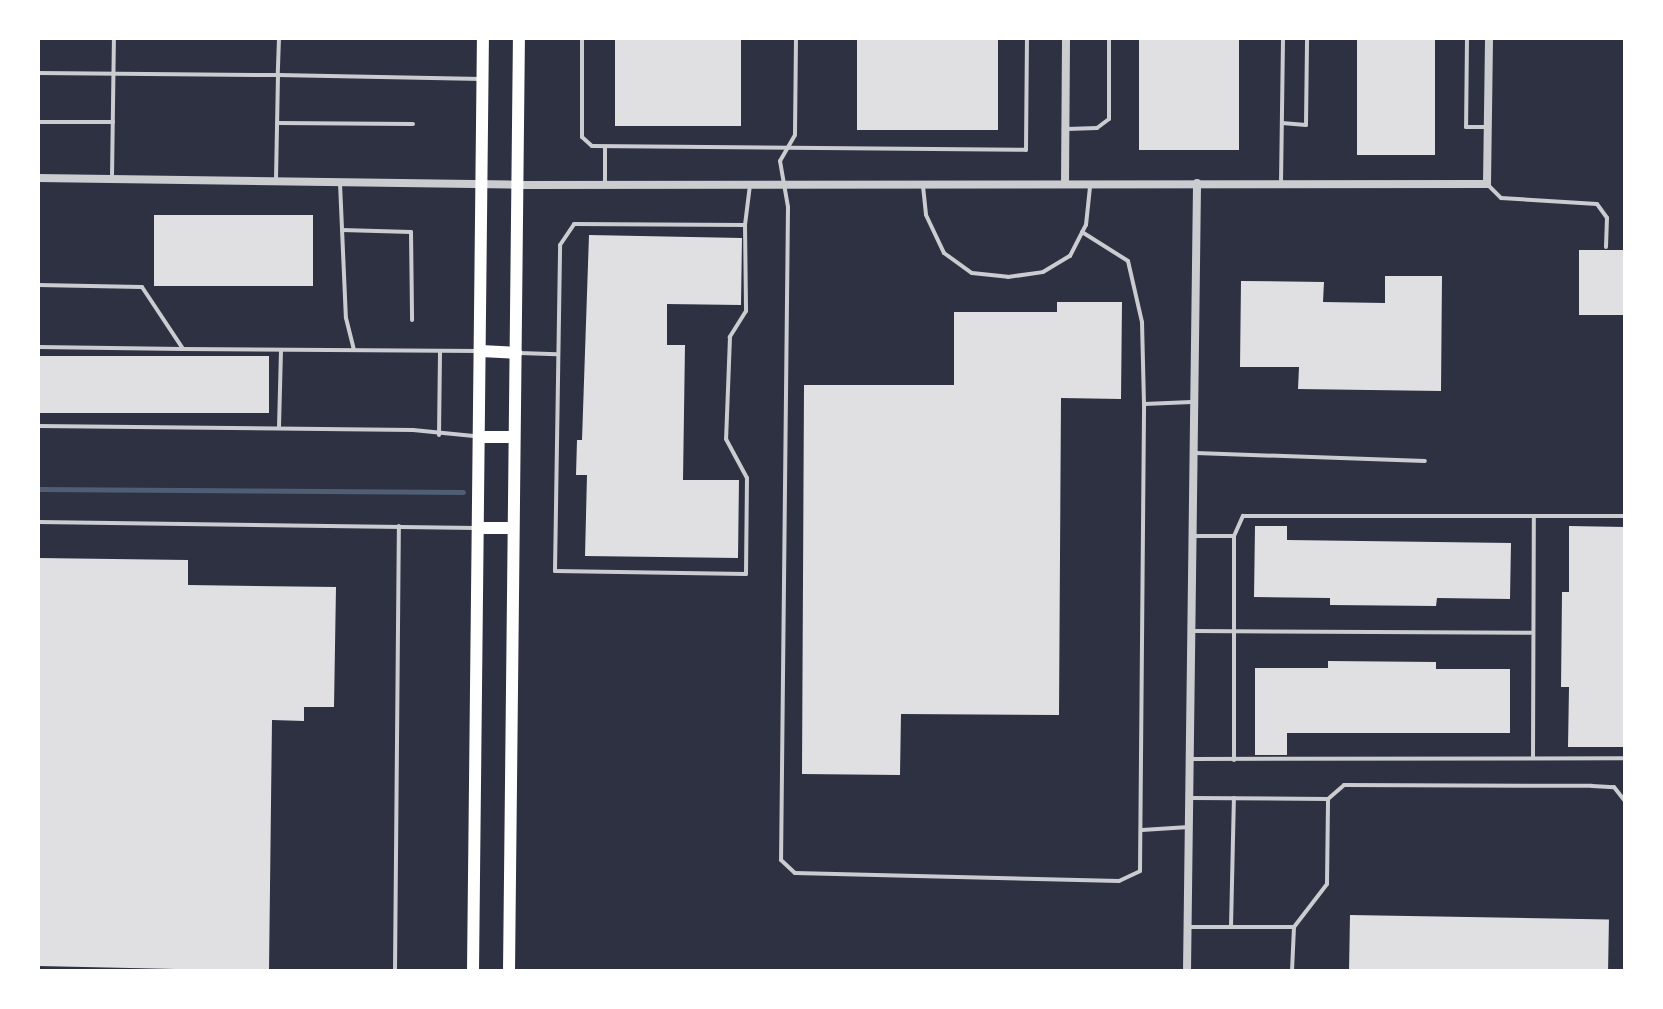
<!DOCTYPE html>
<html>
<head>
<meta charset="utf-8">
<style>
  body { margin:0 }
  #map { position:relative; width:1663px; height:1009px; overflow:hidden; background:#2d3142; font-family:Manrope,sans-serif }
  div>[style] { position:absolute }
  .stream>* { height:5px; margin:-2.5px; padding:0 2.5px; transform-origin:2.5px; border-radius:2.5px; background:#4f5d75 }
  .building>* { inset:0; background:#e0e0e3; transform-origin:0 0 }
  .service>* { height:4px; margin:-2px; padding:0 2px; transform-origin:2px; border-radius:2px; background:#caccd0 }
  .minor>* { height:8px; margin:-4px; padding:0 4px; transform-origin:4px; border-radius:4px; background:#caccd0 }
  .primary>* { height:12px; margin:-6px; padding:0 6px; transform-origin:6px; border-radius:6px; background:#fff }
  span { translate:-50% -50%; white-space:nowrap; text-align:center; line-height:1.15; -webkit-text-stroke:6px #fff; paint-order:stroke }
  .frame { position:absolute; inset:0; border:40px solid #fff; pointer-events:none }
</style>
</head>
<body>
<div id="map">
  <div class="stream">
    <i style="left:38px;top:489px;width:425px;rotate:0.4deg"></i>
  </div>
  <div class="building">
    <i style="left:615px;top:38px;width:126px;height:88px"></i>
    <i style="left:857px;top:38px;width:141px;height:92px"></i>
    <i style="left:1139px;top:38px;width:100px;height:112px"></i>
    <i style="left:1357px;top:38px;width:78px;height:117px"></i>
    <i style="left:154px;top:215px;width:159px;height:71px"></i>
    <i style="clip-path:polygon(589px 235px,742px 238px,741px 305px,667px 304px,667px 345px,685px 345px,683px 480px,739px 480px,738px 558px,585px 556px,587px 475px,576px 475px,577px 440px,582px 440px)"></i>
    <i style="left:1579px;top:250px;width:46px;height:65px"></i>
    <i style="clip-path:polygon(1385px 276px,1442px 276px,1441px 391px,1298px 389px,1299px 367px,1240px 367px,1241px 281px,1324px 282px,1323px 302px,1385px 303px)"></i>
    <i style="clip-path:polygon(1057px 302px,1122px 302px,1121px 399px,1061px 398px,1059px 715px,901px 714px,900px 775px,802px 774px,804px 385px,954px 385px,954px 312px,1057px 312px)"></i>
    <i style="left:38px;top:356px;width:231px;height:57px"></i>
    <i style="clip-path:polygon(1255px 526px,1287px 526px,1287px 540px,1511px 543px,1510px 599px,1437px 598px,1436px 606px,1330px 605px,1330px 598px,1254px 597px)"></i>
    <i style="clip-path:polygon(1569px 526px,1625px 527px,1625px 747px,1568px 747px,1569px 687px,1561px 687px,1562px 592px,1569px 592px)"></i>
    <i style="clip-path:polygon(38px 558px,188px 560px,188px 585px,336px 587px,334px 707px,304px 707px,304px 721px,272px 720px,269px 971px,38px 966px)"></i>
    <i style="clip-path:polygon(1328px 661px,1436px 662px,1436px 669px,1510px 669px,1510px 733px,1287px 733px,1287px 755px,1255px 755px,1255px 668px,1328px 668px)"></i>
    <i style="left:1350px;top:915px;width:259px;height:56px;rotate:1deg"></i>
  </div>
  <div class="service">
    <i style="left:279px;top:38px;width:37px;rotate:92deg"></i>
    <i style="left:278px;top:75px;width:204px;rotate:1.1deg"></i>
    <i style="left:582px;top:38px;width:99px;rotate:90deg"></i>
    <i style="left:582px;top:137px;width:13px;rotate:42deg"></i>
    <i style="left:592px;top:146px;width:434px;rotate:0.5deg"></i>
    <i style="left:1026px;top:150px;width:112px;rotate:-89.5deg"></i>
    <i style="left:796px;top:38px;width:97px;rotate:90.6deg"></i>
    <i style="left:795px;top:135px;width:30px;rotate:120deg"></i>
    <i style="left:780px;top:161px;width:47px;rotate:80.1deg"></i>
    <i style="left:788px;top:207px;width:653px;rotate:90.61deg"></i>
    <i style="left:781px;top:860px;width:19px;rotate:43deg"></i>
    <i style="left:795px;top:873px;width:324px;rotate:1.4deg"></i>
    <i style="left:1119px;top:881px;width:23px;rotate:-25deg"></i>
    <i style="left:1140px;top:871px;width:467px;rotate:-89.5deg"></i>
    <i style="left:1144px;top:404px;width:48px;rotate:-2.4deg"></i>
    <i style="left:1467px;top:38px;width:89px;rotate:90.6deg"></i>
    <i style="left:1466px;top:127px;width:21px"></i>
    <i style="left:38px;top:73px;width:240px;rotate:0.5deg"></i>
    <i style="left:278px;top:75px;width:104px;rotate:91.1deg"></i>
    <i style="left:38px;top:122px;width:75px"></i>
    <i style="left:277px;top:123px;width:136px;rotate:0.4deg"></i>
    <i style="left:1282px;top:123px;width:24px;rotate:5deg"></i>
    <i style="left:1306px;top:125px;width:87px;rotate:-89.3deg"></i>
    <i style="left:1067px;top:129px;width:30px;rotate:-2deg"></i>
    <i style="left:1097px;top:128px;width:15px;rotate:-37deg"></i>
    <i style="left:1109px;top:119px;width:81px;rotate:-90deg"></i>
    <i style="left:112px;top:177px;width:139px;rotate:-89.2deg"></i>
    <i style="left:340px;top:183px;width:135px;rotate:87.5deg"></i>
    <i style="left:346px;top:318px;width:33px;rotate:76deg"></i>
    <i style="left:1281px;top:183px;width:145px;rotate:-89.2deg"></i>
    <i style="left:605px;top:184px;width:37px;rotate:-90deg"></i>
    <i style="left:1487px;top:184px;width:20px;rotate:45deg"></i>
    <i style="left:1501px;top:198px;width:96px;rotate:3.6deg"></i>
    <i style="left:1597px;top:204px;width:17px;rotate:54deg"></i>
    <i style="left:1607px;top:218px;width:29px;rotate:92deg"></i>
    <i style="left:923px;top:186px;width:29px;rotate:84deg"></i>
    <i style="left:926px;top:215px;width:42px;rotate:64.7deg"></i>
    <i style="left:944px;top:253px;width:34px;rotate:36deg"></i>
    <i style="left:972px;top:273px;width:36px;rotate:6deg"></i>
    <i style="left:1008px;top:277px;width:35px;rotate:-8deg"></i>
    <i style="left:1043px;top:272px;width:31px;rotate:-31deg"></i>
    <i style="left:1070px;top:256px;width:35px;rotate:-63deg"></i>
    <i style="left:1086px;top:225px;width:39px;rotate:-84deg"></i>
    <i style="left:574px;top:224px;width:171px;rotate:0.3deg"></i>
    <i style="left:745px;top:225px;width:86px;rotate:89.3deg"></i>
    <i style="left:746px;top:311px;width:31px;rotate:122deg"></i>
    <i style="left:730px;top:337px;width:102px;rotate:92.2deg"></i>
    <i style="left:726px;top:439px;width:44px;rotate:61.7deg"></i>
    <i style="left:747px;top:478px;width:96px;rotate:90.6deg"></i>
    <i style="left:746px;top:574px;width:191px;rotate:-179.1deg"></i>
    <i style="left:555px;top:571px;width:326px;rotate:-89.1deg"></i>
    <i style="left:560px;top:245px;width:25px;rotate:-56deg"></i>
    <i style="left:745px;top:225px;width:40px;rotate:-82.9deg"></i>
    <i style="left:342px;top:230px;width:69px;rotate:1.7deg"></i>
    <i style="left:411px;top:232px;width:88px;rotate:89.3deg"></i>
    <i style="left:1082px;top:232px;width:54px;rotate:32.2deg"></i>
    <i style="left:1128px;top:261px;width:63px;rotate:77.1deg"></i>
    <i style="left:1142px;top:322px;width:82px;rotate:88.6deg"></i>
    <i style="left:38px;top:285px;width:104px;rotate:1.1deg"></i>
    <i style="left:142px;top:287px;width:74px;rotate:56.5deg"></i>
    <i style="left:183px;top:349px;width:296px;rotate:0.4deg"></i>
    <i style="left:38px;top:347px;width:145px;rotate:0.8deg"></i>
    <i style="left:520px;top:353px;width:37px;rotate:2deg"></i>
    <i style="left:38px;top:426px;width:375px;rotate:0.6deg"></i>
    <i style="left:413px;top:430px;width:61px;rotate:5.6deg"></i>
    <i style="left:279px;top:427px;width:77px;rotate:-88.5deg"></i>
    <i style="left:439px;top:435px;width:84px;rotate:-89.3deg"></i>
    <i style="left:1196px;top:453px;width:229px;rotate:2deg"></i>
    <i style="left:38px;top:522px;width:438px;rotate:0.8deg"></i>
    <i style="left:1195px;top:536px;width:39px"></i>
    <i style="left:1234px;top:536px;width:22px;rotate:-66deg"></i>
    <i style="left:1243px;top:516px;width:382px"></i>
    <i style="left:1234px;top:536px;width:224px;rotate:90deg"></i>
    <i style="left:1193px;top:631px;width:338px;rotate:0.3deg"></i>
    <i style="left:1533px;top:757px;width:241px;rotate:-89.8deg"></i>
    <i style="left:1193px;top:759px;width:432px;rotate:-0.1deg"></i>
    <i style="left:1192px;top:798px;width:136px;rotate:0.4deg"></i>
    <i style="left:1328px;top:799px;width:21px;rotate:-41deg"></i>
    <i style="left:1344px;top:785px;width:248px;rotate:0.2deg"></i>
    <i style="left:1592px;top:786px;width:22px;rotate:3deg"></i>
    <i style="left:1614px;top:787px;width:18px;rotate:52deg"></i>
    <i style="left:1142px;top:830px;width:47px;rotate:-3.7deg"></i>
    <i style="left:1188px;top:927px;width:106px"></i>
    <i style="left:1231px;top:927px;width:129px;rotate:-88.7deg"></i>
    <i style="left:395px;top:971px;width:445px;rotate:-89.5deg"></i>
    <i style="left:1292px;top:971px;width:44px;rotate:-87.4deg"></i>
    <i style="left:1294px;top:927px;width:54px;rotate:-52.5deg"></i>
    <i style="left:1327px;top:884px;width:85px;rotate:-89.3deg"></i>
  </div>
  <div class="minor">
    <i style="left:38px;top:178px;width:479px;rotate:0.8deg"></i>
    <i style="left:517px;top:185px;width:970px;rotate:-0.06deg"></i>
    <i style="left:1487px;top:184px;width:146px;rotate:-89.2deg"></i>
    <i style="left:1065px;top:184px;width:146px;rotate:-89.6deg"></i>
    <i style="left:1187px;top:971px;width:788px;rotate:-89.27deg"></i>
  </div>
  <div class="primary">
    <i style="left:481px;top:351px;width:35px;rotate:3deg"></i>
    <i style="left:481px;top:437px;width:33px"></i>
    <i style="left:480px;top:528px;width:33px"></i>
    <i style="left:473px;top:971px;width:933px;rotate:-89.39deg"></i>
    <i style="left:509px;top:971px;width:933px;rotate:-89.39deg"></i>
  </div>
  <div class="frame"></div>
</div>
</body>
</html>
